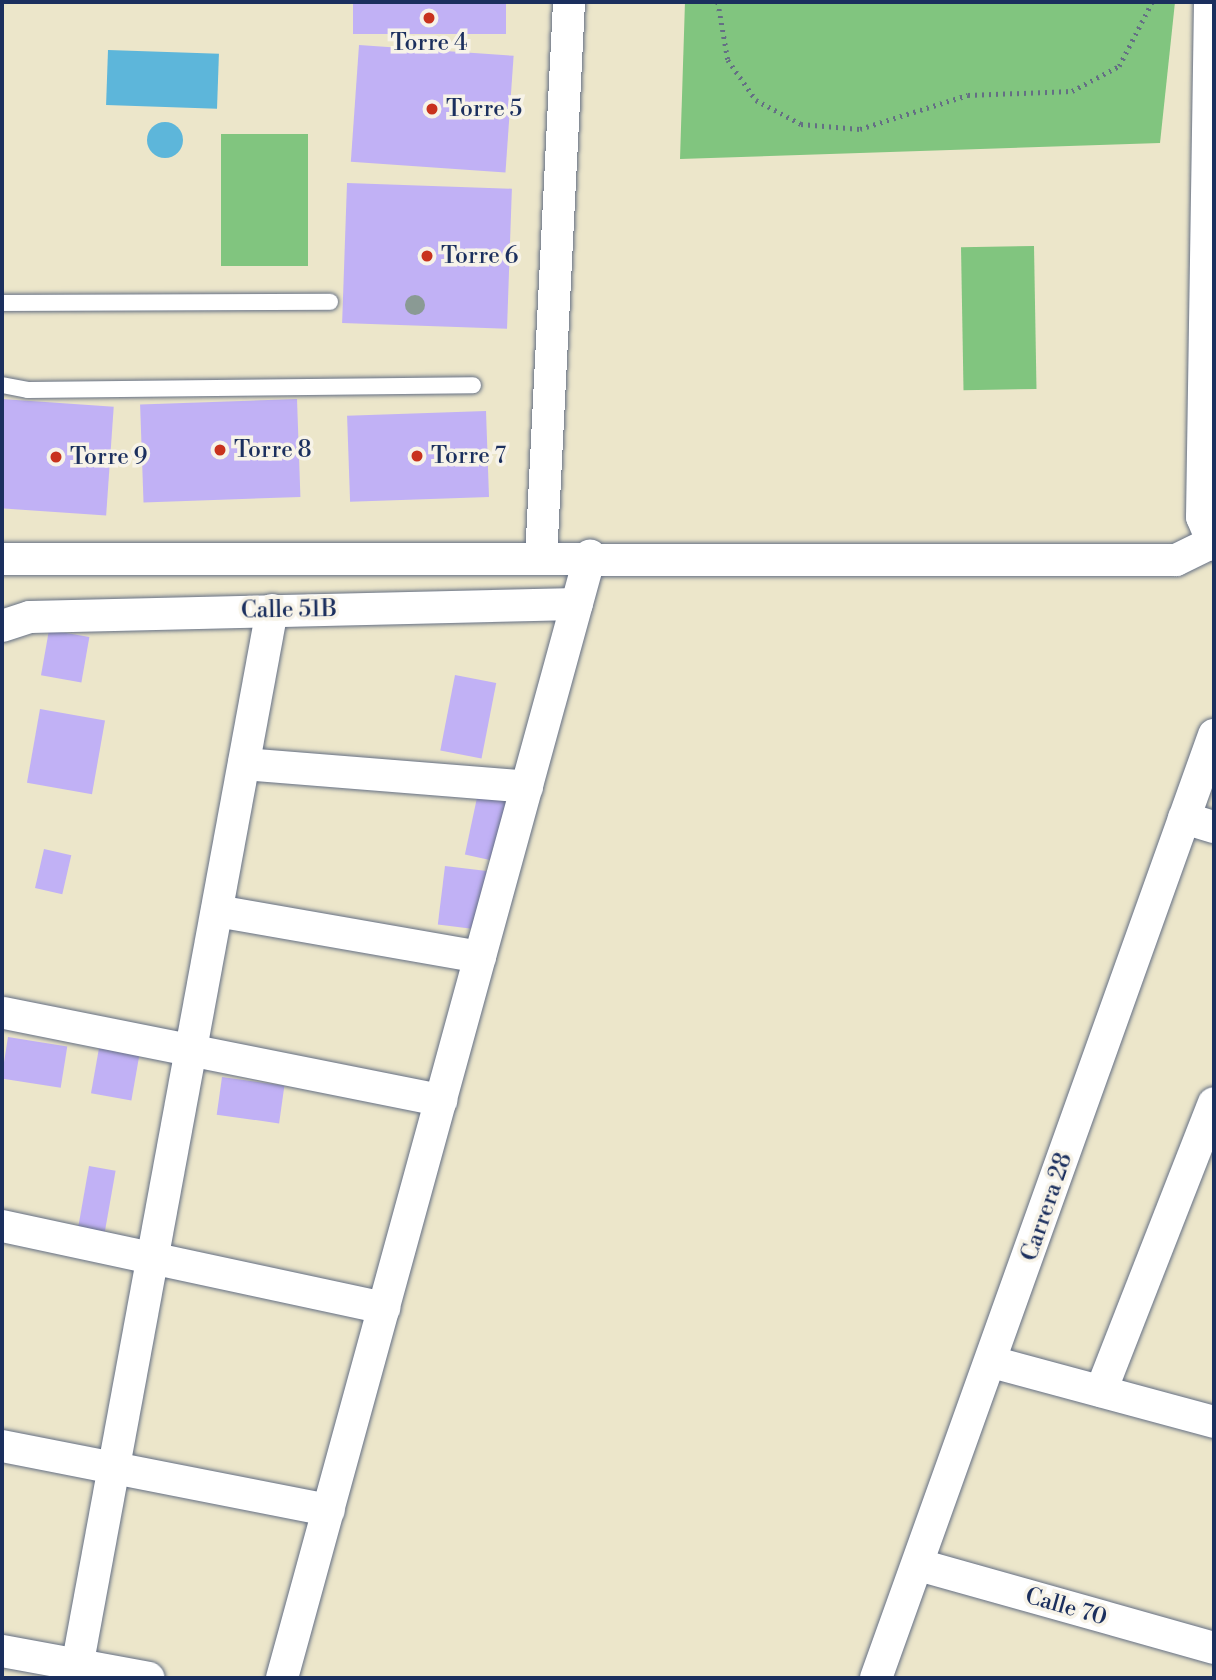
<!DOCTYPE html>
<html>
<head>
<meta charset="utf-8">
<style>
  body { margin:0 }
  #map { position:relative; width:1216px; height:1680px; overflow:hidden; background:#ece6ca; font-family:"Libre Bodoni",serif }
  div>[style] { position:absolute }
  .green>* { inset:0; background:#81c57f; transform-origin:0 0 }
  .water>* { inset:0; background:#5db6da; transform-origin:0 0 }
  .round { border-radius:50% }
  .building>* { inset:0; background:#c1b1f5; transform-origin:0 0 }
  .path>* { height:4.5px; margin-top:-2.25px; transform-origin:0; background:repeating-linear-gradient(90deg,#646f84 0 2px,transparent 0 7px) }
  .roads { filter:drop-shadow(0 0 2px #646f84) drop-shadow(0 0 2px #646f84) }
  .service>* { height:16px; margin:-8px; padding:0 8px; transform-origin:8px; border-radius:8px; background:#fff }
  .minor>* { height:32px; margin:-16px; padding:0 16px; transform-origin:16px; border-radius:16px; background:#fff }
  .trees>* { width:20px; height:20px; margin:-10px; border-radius:50%; background:#8a9a94 }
  .dots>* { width:19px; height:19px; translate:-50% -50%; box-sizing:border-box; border:4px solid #f7f3e8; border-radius:50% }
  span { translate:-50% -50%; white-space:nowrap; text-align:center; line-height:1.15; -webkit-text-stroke:7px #f7f3e8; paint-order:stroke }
  .poi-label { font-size:23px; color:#1b2f5e }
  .left { translate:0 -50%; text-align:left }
  .street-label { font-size:23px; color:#1b2f5e }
  .frame { position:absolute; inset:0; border:4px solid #1b2f5e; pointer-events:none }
</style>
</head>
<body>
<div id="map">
  <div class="green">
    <i style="clip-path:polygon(685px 2px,1175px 2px,1160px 143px,680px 159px)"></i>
    <i style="left:221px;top:134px;width:87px;height:132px"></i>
    <i style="left:1034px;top:246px;width:143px;height:73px;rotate:89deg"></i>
  </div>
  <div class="water">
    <i style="left:108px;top:50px;width:111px;height:55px;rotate:2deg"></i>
    <i class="round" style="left:147px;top:122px;width:36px;height:36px"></i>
  </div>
  <div class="building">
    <i style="left:353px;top:2px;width:153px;height:32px"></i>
    <i style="left:359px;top:45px;width:155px;height:117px;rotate:4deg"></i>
    <i style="left:347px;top:183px;width:165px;height:140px;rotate:2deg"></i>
    <i style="left:2px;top:399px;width:112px;height:109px;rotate:4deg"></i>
    <i style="left:297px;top:399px;width:98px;height:157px;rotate:88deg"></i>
    <i style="left:486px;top:411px;width:86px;height:139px;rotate:88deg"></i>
    <i style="left:49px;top:630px;width:41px;height:46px;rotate:10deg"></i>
    <i style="left:455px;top:675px;width:42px;height:77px;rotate:11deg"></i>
    <i style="left:40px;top:709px;width:66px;height:75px;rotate:10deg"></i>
    <i style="left:478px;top:793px;width:29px;height:63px;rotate:12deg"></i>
    <i style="left:44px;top:849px;width:28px;height:40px;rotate:13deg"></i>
    <i style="left:445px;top:866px;width:42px;height:59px;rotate:7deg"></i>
    <i style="left:8px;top:1037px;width:60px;height:42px;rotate:9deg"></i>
    <i style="left:99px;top:1048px;width:41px;height:46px;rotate:10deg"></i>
    <i style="left:222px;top:1077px;width:63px;height:38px;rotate:8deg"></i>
    <i style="left:89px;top:1166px;width:27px;height:66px;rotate:10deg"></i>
  </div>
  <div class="path">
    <i style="left:718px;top:2px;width:59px;rotate:80.2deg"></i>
    <i style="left:728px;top:60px;width:49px;rotate:55deg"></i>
    <i style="left:756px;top:100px;width:51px;rotate:28.1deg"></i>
    <i style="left:801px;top:124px;width:59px;rotate:4.8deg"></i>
    <i style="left:860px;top:129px;width:113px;rotate:-17.5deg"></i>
    <i style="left:968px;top:95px;width:104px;rotate:-2.2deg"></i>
    <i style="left:1072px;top:91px;width:53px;rotate:-28deg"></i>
    <i style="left:1119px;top:66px;width:72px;rotate:-62.7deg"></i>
  </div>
  <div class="roads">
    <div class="service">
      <i style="left:2px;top:303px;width:328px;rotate:-0.2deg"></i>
      <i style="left:2px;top:385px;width:26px;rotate:11deg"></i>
      <i style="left:28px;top:390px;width:445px;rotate:-0.6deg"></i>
    </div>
    <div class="minor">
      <i style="left:1210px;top:2px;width:515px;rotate:90.89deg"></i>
      <i style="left:1202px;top:517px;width:30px;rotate:67deg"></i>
      <i style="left:2px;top:559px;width:1174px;rotate:0.05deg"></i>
      <i style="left:1176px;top:560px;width:39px;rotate:-26deg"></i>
      <i style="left:541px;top:559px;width:558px;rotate:-87.12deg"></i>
      <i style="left:2px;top:626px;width:29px;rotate:-18deg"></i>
      <i style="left:30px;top:617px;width:547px;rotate:-1.36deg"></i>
      <i style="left:244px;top:764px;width:284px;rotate:4.6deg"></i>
      <i style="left:1184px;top:818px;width:31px;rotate:17deg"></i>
      <i style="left:217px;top:911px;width:267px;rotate:9.9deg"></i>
      <i style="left:4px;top:1013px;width:446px;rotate:11.3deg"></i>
      <i style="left:2px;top:1226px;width:391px;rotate:12.1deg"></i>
      <i style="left:992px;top:1362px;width:230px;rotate:15.1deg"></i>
      <i style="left:1101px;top:1391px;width:309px;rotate:-68.6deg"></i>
      <i style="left:2px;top:1446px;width:333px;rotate:11.1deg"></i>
      <i style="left:919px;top:1565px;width:306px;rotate:15.7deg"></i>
      <i style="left:2px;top:1651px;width:149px;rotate:10.4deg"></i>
      <i style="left:75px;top:1678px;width:1086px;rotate:-79.55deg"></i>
      <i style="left:282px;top:1678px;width:1164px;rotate:-74.65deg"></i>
      <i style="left:876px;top:1678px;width:1002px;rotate:-70.28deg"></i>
    </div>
  </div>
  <div class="trees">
    <i style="left:415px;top:305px"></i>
  </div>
  <div class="dots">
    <i style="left:429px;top:18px;background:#c8321e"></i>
    <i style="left:432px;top:109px;background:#c8321e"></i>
    <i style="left:427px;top:256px;background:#c8321e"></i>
    <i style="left:220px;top:450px;background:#c8321e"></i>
    <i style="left:417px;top:456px;background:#c8321e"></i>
    <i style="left:56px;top:457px;background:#c8321e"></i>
  </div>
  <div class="poi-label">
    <span style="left:429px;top:43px">Torre 4</span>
    <span class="left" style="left:446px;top:109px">Torre 5</span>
    <span class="left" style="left:441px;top:256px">Torre 6</span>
    <span class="left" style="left:234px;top:450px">Torre 8</span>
    <span class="left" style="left:431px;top:456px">Torre 7</span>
    <span class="left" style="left:70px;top:457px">Torre 9</span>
  </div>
  <div class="street-label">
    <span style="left:289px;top:610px;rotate:-1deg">Calle 51B</span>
    <span style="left:1047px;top:1207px;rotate:-71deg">Carrera 28</span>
    <span style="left:1066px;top:1607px;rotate:16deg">Calle 70</span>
  </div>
  <div class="frame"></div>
</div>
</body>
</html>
